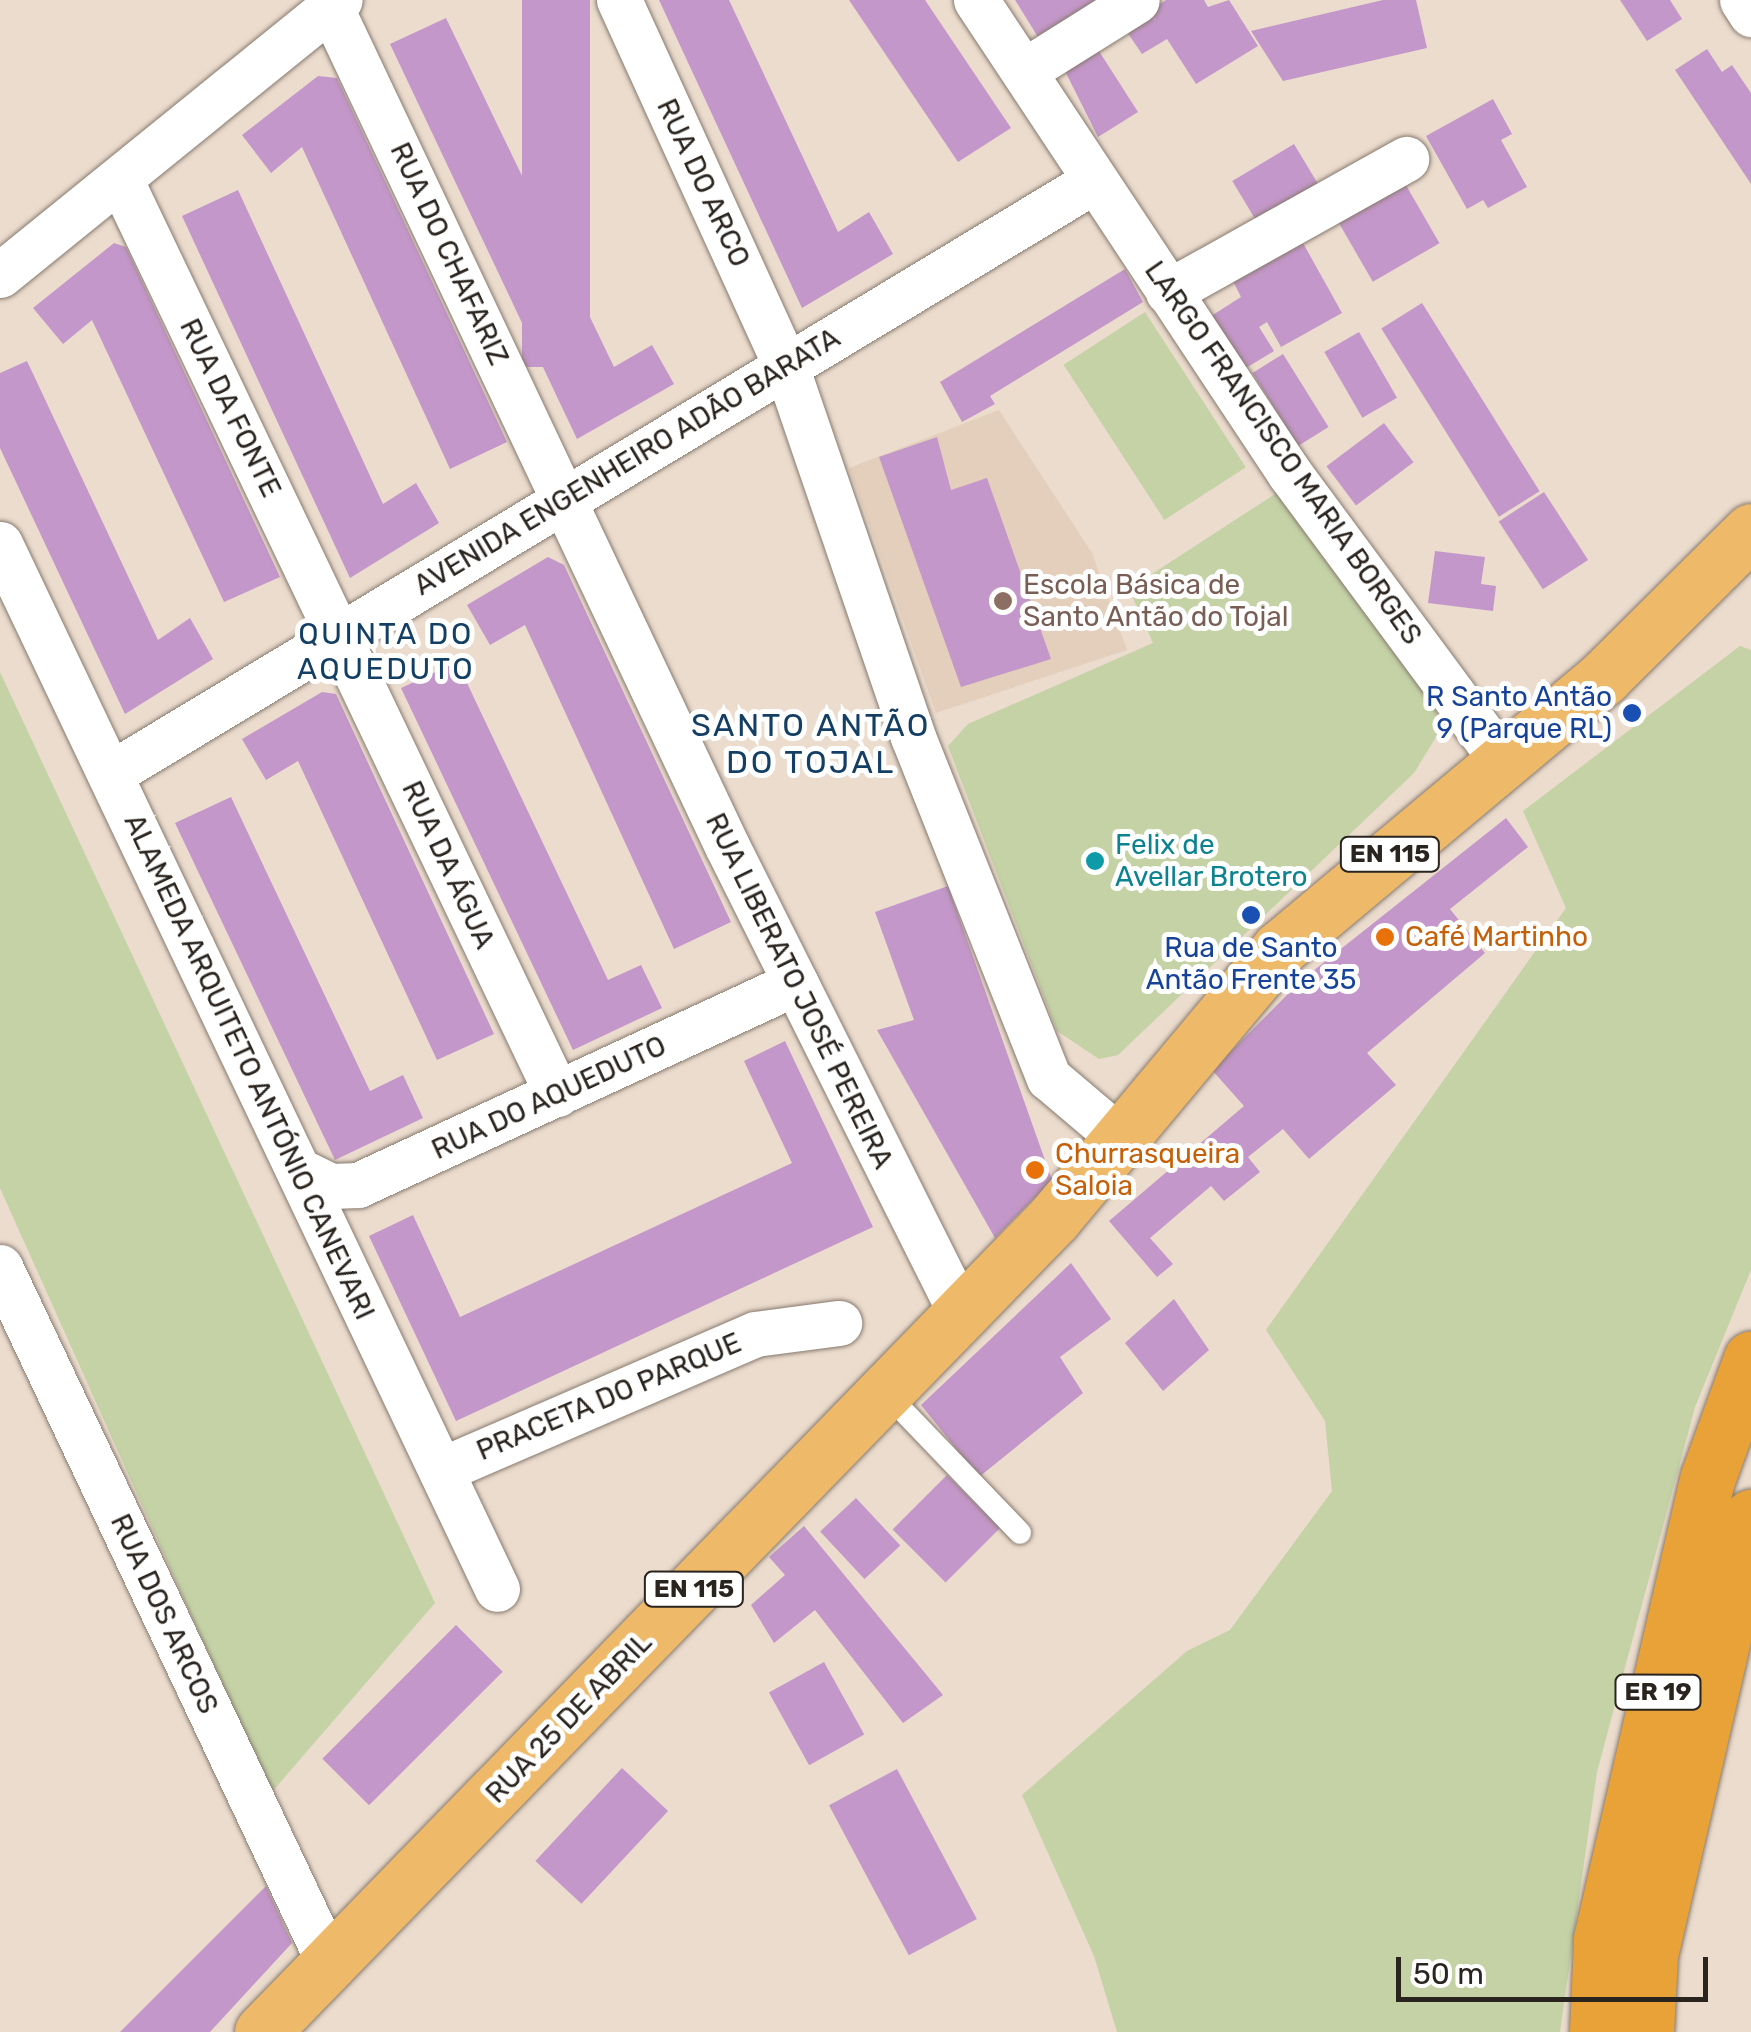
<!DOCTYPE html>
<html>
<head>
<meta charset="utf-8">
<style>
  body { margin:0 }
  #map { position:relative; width:1751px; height:2032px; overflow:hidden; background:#ebdcce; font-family:Rubik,sans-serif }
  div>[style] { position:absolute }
  .built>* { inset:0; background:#e4cfbc }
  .green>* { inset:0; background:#c4d2a6; transform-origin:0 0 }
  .building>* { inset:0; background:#c397c9; transform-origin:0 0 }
  .roads { filter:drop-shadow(0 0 2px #877a6e) drop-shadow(0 0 2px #877a6e) }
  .service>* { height:22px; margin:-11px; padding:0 11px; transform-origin:11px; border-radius:11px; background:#fff }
  .minor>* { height:45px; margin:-22.5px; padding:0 22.5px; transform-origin:22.5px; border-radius:22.5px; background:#fff }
  .primary>* { height:55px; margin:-27.5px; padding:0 27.5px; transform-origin:27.5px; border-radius:27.5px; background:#eeb969 }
  .trunk>* { height:55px; margin:-27.5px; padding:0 27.5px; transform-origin:27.5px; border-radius:27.5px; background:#e8a237 }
  .dots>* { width:28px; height:28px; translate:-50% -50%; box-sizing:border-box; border:5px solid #fff; border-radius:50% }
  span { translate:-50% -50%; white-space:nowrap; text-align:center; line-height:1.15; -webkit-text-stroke:10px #fff; paint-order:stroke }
  .shield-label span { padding:2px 8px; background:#fff; border:2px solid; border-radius:8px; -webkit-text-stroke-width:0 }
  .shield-label { font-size:25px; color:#2a241f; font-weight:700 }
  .street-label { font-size:28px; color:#2a241f }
  .education-label { font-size:28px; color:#785e54 }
  .left { translate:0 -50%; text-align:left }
  .transit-label { font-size:28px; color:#164399 }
  .right { translate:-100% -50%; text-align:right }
  .culture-label { font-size:28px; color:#0d838f }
  .food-label { font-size:28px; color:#c56008 }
  .neighbourhood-label { font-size:30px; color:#143f65; letter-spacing:2.5px }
  .quarter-label { font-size:32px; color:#143f65; letter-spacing:2.5px }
  .scale { position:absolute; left:1396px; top:1957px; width:312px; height:45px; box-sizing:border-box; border:5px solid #2a241f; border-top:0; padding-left:12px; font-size:30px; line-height:35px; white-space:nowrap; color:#2a241f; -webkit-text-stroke:8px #fff; paint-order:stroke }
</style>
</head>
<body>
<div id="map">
  <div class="built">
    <i style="clip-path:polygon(999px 410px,1092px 553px,1127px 650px,936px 713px,849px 468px)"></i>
  </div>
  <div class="green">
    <i style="left:1145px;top:312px;width:185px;height:97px;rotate:57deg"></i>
    <i style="clip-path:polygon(1278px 492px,1434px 705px,1441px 729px,1414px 773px,1118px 1055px,1099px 1059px,1057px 1031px,948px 746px,968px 724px,1153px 643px,1129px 589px)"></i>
    <i style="clip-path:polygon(1740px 646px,1751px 650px,1751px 1270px,1695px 1407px,1597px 1772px,1560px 2032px,1117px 2032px,1094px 1956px,1022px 1795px,1187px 1651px,1230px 1630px,1332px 1491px,1325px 1421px,1266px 1330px,1566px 908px,1523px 811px)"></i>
    <i style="clip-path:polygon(0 672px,435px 1603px,271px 1793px,0 1188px)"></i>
  </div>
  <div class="building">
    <i style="left:522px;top:0;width:68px;height:367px"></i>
    <i style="clip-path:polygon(659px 0,729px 0,838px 232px,869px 212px,893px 254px,802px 308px)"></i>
    <i style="clip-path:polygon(849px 0,925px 0,1011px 128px,958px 162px)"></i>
    <i style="clip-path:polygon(1015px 0,1097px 0,1038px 37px)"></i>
    <i style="clip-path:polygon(1142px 0,1156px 22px,1150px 10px,1166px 0,1204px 0,1208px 7px,1229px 0,1258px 46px,1196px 84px,1167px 39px,1142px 54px,1116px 16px)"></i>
    <i style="clip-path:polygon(1383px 0,1416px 0,1427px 48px,1283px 81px,1251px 31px)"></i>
    <i style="clip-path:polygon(1620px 0,1670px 0,1682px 19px,1647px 41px)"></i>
    <i style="clip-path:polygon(446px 18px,614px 367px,652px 345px,674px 384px,577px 439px,390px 44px)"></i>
    <i style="clip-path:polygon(1090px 37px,1138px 112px,1098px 137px,1058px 57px)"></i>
    <i style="clip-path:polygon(1707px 49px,1722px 72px,1732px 65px,1751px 93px,1751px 184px,1675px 70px)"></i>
    <i style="clip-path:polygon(318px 76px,337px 78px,507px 442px,450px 469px,302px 147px,271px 173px,242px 135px)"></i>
    <i style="clip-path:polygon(1493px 99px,1512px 134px,1501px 140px,1527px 187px,1488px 208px,1483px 200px,1467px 209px,1426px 136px)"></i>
    <i style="left:1294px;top:144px;width:47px;height:72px;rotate:59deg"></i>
    <i style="left:1403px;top:180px;width:73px;height:77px;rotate:60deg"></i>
    <i style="clip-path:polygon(238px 190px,383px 504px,416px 483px,439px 523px,350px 578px,182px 216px)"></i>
    <i style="clip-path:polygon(114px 243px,126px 247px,280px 577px,224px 602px,92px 320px,63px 344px,33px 308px)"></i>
    <i style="clip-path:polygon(1303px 243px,1342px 313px,1281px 347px,1267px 322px,1259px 327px,1274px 351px,1241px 371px,1208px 318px,1241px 297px,1233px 281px)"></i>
    <i style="clip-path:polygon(1125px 269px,1143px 302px,990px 396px,995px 404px,962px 422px,940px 382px)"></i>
    <i style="left:1422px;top:303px;width:222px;height:48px;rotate:58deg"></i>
    <i style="left:1359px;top:332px;width:76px;height:40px;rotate:60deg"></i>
    <i style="left:1283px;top:354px;width:86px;height:36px;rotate:58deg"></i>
    <i style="clip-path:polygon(27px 361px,158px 640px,190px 618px,213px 659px,125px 714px,0 448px,0 373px)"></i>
    <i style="left:1384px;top:423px;width:49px;height:72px;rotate:53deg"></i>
    <i style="clip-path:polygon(937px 437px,951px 490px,987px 478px,1051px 659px,961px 687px,879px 457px)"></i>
    <i style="left:1544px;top:492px;width:81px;height:54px;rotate:57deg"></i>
    <i style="clip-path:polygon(1435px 551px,1485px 557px,1481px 584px,1496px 586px,1493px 611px,1428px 603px)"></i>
    <i style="clip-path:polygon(548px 557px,564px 565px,731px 922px,674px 949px,525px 625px,490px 645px,467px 605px)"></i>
    <i style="clip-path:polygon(457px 662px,608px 980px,641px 965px,662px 1008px,573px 1050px,401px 688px)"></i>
    <i style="clip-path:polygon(322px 692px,336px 694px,494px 1034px,437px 1060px,298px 761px,266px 780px,242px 739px)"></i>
    <i style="clip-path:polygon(231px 797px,370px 1091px,403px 1075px,423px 1118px,335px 1160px,175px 823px)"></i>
    <i style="clip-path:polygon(1506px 818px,1528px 847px,1450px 909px,1485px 953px,1367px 1053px,1396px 1085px,1309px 1159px,1283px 1129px,1248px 1157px,1260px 1172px,1224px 1201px,1211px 1186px,1150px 1238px,1173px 1264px,1157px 1277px,1109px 1221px,1244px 1106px,1212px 1070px,1303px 979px)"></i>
    <i style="clip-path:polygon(948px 886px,1052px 1180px,995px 1238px,877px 1030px,914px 1020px,875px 912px)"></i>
    <i style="clip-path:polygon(785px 1041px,873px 1227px,456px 1421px,369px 1236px,413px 1215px,460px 1317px,792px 1163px,744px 1061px)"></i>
    <i style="clip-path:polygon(1071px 1263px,1111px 1319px,1060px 1357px,1083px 1393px,979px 1477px,921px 1405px)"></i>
    <i style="clip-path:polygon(1174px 1299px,1209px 1350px,1163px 1391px,1125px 1343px)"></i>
    <i style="left:947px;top:1475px;width:75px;height:77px;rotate:45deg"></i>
    <i style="left:856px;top:1498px;width:65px;height:49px;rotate:47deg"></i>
    <i style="clip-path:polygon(804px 1526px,943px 1695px,903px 1723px,815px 1610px,774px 1643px,751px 1605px,785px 1575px,769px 1557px)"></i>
    <i style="left:456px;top:1625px;width:66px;height:189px;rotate:45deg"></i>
    <i style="left:824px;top:1662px;width:83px;height:63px;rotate:61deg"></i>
    <i style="left:622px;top:1768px;width:63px;height:127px;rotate:43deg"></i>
    <i style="left:897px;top:1769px;width:170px;height:77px;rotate:62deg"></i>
    <i style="clip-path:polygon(266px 1886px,292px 1943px,210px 2032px,120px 2032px)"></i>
  </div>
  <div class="roads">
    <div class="service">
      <i style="left:885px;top:1392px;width:195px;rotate:46.2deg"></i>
    </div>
    <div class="minor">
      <i style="left:619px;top:0;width:402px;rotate:65.5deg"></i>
      <i style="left:786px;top:366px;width:392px;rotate:71.1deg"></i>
      <i style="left:913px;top:737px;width:367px;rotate:68.3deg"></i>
      <i style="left:1049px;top:1078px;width:96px;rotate:40.3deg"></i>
      <i style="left:976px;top:0;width:569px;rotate:56.48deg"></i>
      <i style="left:1290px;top:474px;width:356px;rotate:53.5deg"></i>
      <i style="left:1742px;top:0;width:17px;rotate:57deg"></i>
      <i style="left:331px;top:8px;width:927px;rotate:64.71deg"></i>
      <i style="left:727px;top:846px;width:523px;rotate:63.43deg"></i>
      <i style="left:1024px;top:71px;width:133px;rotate:-32.1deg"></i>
      <i style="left:121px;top:181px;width:1012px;rotate:64.47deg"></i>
      <i style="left:0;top:275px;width:437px;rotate:-39deg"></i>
      <i style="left:1168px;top:292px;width:273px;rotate:-29.2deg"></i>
      <i style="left:0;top:544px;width:1157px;rotate:64.56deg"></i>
      <i style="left:110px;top:774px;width:1147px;rotate:-31.08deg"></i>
      <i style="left:300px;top:1171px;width:34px;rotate:26deg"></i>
      <i style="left:331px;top:1186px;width:27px;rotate:-2deg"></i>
      <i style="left:358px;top:1185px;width:482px;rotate:-24.8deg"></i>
      <i style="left:0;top:1267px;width:768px;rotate:64.7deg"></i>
      <i style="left:441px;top:1470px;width:342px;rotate:-23.4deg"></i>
      <i style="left:755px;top:1334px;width:85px;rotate:-7.5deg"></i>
    </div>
    <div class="primary">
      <i style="left:262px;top:2032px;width:1136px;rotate:-45.78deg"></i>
      <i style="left:1054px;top:1218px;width:351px;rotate:-50.1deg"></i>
      <i style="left:1279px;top:949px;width:424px;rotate:-39.9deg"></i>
      <i style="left:1604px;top:677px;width:207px;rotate:-44.8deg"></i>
    </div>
    <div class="trunk">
      <i style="left:1597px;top:2032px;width:93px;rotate:-87.5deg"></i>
      <i style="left:1601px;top:1939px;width:474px;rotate:-77deg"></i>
      <i style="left:1708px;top:1477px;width:126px;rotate:-70deg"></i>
      <i style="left:1646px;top:2032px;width:77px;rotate:-87deg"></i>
      <i style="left:1650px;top:1955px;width:450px;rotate:-77deg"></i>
    </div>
  </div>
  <div class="dots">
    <i style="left:1003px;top:601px;background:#8d6e63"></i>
    <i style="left:1632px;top:713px;background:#1a4fb4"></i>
    <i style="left:1095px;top:861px;background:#0f9aa8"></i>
    <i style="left:1251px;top:915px;background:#1a4fb4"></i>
    <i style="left:1385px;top:937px;background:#e8710a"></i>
    <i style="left:1035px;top:1170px;background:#e8710a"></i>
  </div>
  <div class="shield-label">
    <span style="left:1390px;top:854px">EN 115</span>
    <span style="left:694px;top:1589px">EN 115</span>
    <span style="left:1658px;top:1692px">ER 19</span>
  </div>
  <div class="street-label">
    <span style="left:703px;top:183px;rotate:65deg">RUA DO ARCO</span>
    <span style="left:449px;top:254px;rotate:65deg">RUA DO CHAFARIZ</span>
    <span style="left:230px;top:408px;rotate:64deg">RUA DA FONTE</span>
    <span style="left:1283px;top:453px;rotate:55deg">LARGO FRANCISCO MARIA BORGES</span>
    <span style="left:627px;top:462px;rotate:-31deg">AVENIDA ENGENHEIRO ADÃO BARATA</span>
    <span style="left:448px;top:865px;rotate:65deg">RUA DA ÁGUA</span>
    <span style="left:799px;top:991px;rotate:64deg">RUA LIBERATO JOSÉ PEREIRA</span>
    <span style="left:249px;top:1067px;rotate:65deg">ALAMEDA ARQUITETO ANTÓNIO CANEVARI</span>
    <span style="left:549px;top:1098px;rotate:-25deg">RUA DO AQUEDUTO</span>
    <span style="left:609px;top:1397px;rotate:-23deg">PRACETA DO PARQUE</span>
    <span style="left:164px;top:1614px;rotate:65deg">RUA DOS ARCOS</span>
    <span style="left:569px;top:1718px;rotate:-46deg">RUA 25 DE ABRIL</span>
  </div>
  <div class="education-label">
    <span class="left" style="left:1023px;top:601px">Escola Básica de<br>Santo Antão do Tojal</span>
  </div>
  <div class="transit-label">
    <span class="right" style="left:1612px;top:713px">R Santo Antão<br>9 (Parque RL)</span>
    <span style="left:1251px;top:964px">Rua de Santo<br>Antão Frente 35</span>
  </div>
  <div class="culture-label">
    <span class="left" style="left:1115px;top:861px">Felix de<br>Avellar Brotero</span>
  </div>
  <div class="food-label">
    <span class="left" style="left:1405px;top:937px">Café Martinho</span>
    <span class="left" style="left:1055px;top:1170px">Churrasqueira<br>Saloia</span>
  </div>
  <div class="neighbourhood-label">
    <span style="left:386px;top:651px">QUINTA DO<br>AQUEDUTO</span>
  </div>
  <div class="quarter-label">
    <span style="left:811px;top:744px">SANTO ANTÃO<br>DO TOJAL</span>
  </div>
  <div class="scale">50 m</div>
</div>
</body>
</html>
